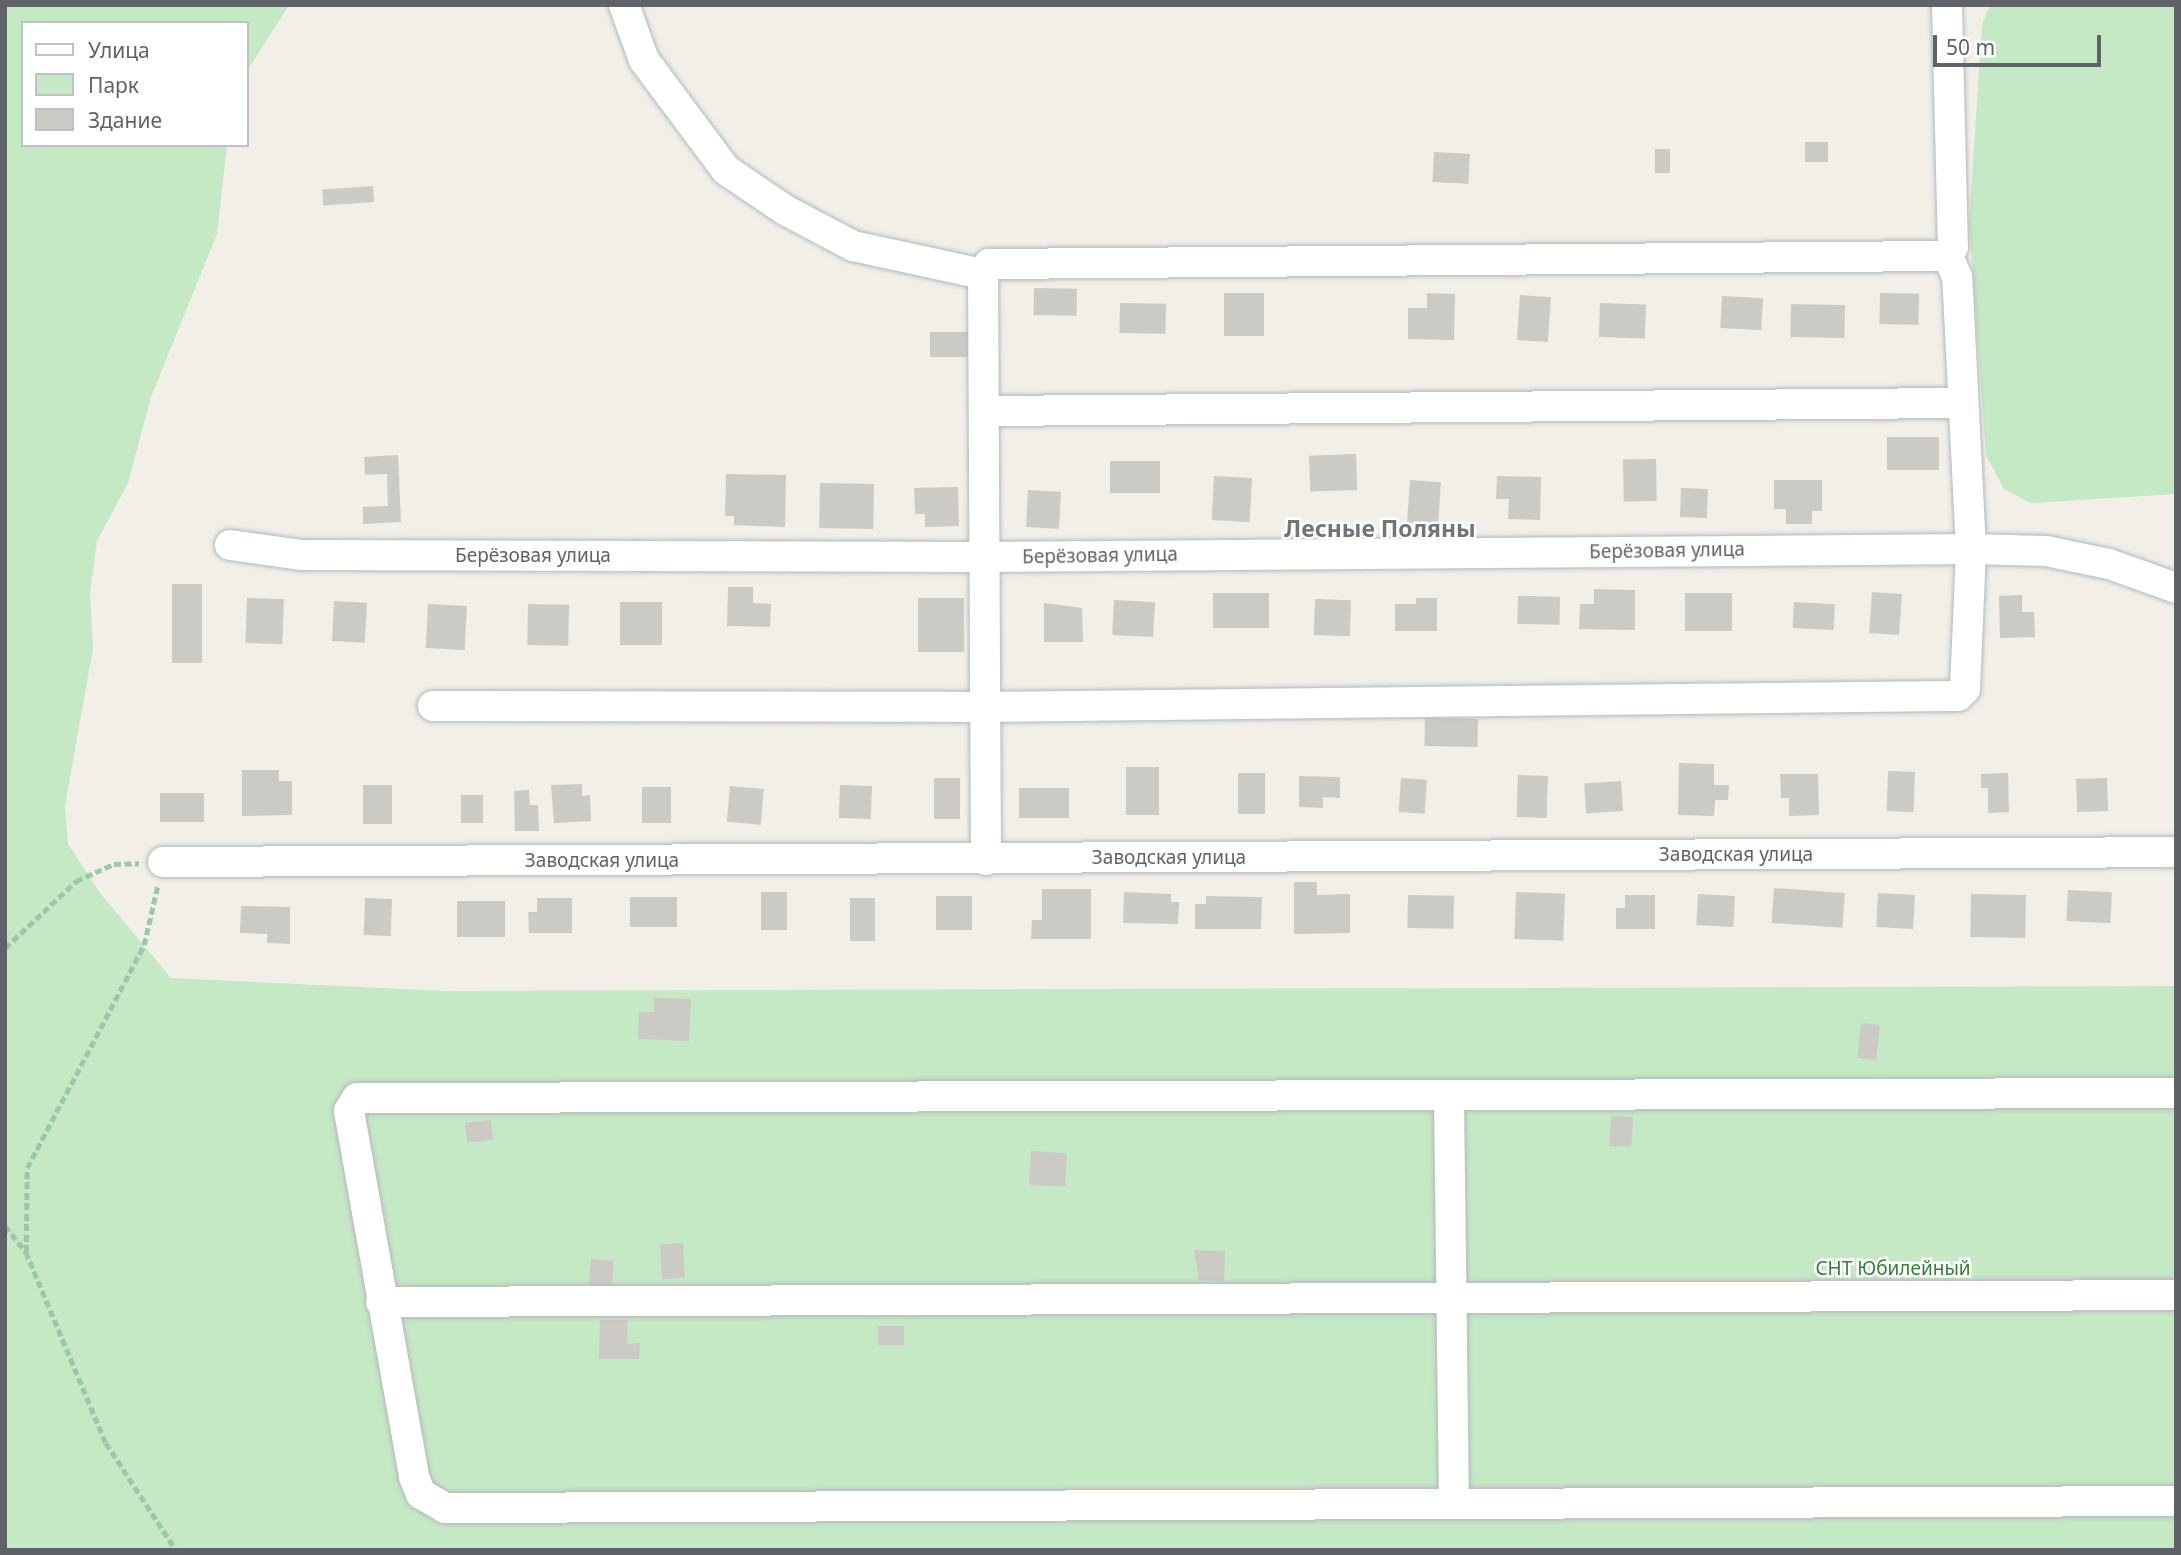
<!DOCTYPE html>
<html>
<head>
<meta charset="utf-8">
<style>
  body { margin:0 }
  #map { position:relative; width:2181px; height:1555px; overflow:hidden; background:#f1efe8; font-family:"Noto Sans",sans-serif }
  div>[style] { position:absolute }
  .green>* { inset:0; background:#c5e8c5 }
  .building>* { inset:0; background:#cccac5; transform-origin:0 0 }
  .path>* { height:4.5px; margin-top:-2.25px; transform-origin:0; background:repeating-linear-gradient(90deg,#9cc7a9 0 7px,transparent 0 10.5px) }
  .roads { filter:drop-shadow(0 0 2px #b5b8bc) drop-shadow(0 0 2px #b5b8bc) }
  .minor>* { height:30px; margin:-15px; padding:0 15px; transform-origin:15px; border-radius:15px; background:#fff }
  span { translate:-50% -50%; white-space:nowrap; text-align:center; line-height:1.15; -webkit-text-stroke:5px #fff; paint-order:stroke }
  .street-label { font-size:19px; color:#5f6368 }
  .park-label { font-size:19px; color:#348238 }
  .quarter-label { font-size:23px; color:#70757a; font-weight:700 }
  .frame { position:absolute; inset:0; border:7px solid #5f6368; pointer-events:none }
  .legend { position:absolute; left:21px; top:21px; width:228px; height:126px; box-sizing:border-box; background:#fff; border:2px solid #bfc1c3; margin:0; padding:9px 12px; list-style:none; font-size:21px; color:#5f6368 }
  .legend li { display:flex; align-items:center; gap:14px; height:35px }
  .legend b { width:35px; border:2px solid #bfc1c3 }
  .scale { position:absolute; left:1933px; top:35px; width:168px; height:32px; box-sizing:border-box; border:4px solid #5f6368; border-top:0; padding-left:9px; font-size:21px; line-height:24px; white-space:nowrap; color:#5f6368; -webkit-text-stroke:5px #fff; paint-order:stroke }
</style>
</head>
<body>
<div id="map">
  <div class="green">
    <i style="clip-path:polygon(5px 5px,289px 5px,247px 71px,247px 23px,23px 23px,23px 145px,227px 145px,217px 234px,151px 397px,128px 483px,97px 541px,90px 593px,93px 648px,65px 806px,68px 844px,100px 893px,171px 978px,444px 991px,2176px 986px,2176px 1550px,5px 1550px)"></i>
    <i style="clip-path:polygon(1990px 5px,2176px 5px,2176px 494px,2030px 503px,2004px 489px,1986px 455px,1969px 223px,1982px 25px)"></i>
  </div>
  <div class="building">
    <i style="left:1805px;top:142px;width:23px;height:20px"></i>
    <i style="left:1655px;top:149px;width:15px;height:24px"></i>
    <i style="left:1434px;top:152px;width:36px;height:30px;rotate:3deg"></i>
    <i style="left:373px;top:186px;width:16px;height:51px;rotate:86deg"></i>
    <i style="left:1034px;top:288px;width:43px;height:27px;rotate:1deg"></i>
    <i style="left:1224px;top:293px;width:40px;height:43px"></i>
    <i style="clip-path:polygon(1427px 293px,1455px 294px,1454px 340px,1408px 339px,1408px 308px,1427px 308px)"></i>
    <i style="left:1880px;top:293px;width:39px;height:31px;rotate:1deg"></i>
    <i style="left:1520px;top:295px;width:31px;height:45px;rotate:4deg"></i>
    <i style="left:1722px;top:296px;width:41px;height:32px;rotate:3deg"></i>
    <i style="left:1120px;top:303px;width:46px;height:30px;rotate:1deg"></i>
    <i style="left:1600px;top:303px;width:46px;height:34px;rotate:2deg"></i>
    <i style="left:1791px;top:304px;width:54px;height:33px;rotate:1deg"></i>
    <i style="left:930px;top:332px;width:38px;height:25px"></i>
    <i style="left:1939px;top:437px;width:33px;height:52px;rotate:90deg"></i>
    <i style="left:1356px;top:454px;width:36px;height:47px;rotate:88deg"></i>
    <i style="clip-path:polygon(398px 455px,401px 522px,363px 524px,363px 507px,388px 506px,387px 474px,365px 475px,364px 457px)"></i>
    <i style="left:1656px;top:459px;width:42px;height:33px;rotate:89deg"></i>
    <i style="left:1110px;top:461px;width:50px;height:32px"></i>
    <i style="clip-path:polygon(726px 474px,786px 475px,785px 527px,734px 525px,734px 516px,725px 516px)"></i>
    <i style="left:1214px;top:476px;width:38px;height:44px;rotate:3deg"></i>
    <i style="clip-path:polygon(1497px 476px,1541px 477px,1540px 520px,1508px 519px,1509px 499px,1496px 499px)"></i>
    <i style="left:1410px;top:480px;width:31px;height:43px;rotate:4deg"></i>
    <i style="clip-path:polygon(1774px 480px,1822px 480px,1822px 511px,1812px 511px,1812px 524px,1786px 524px,1786px 509px,1774px 509px)"></i>
    <i style="left:820px;top:483px;width:54px;height:45px;rotate:1deg"></i>
    <i style="clip-path:polygon(958px 487px,959px 526px,925px 527px,925px 514px,915px 514px,914px 488px)"></i>
    <i style="left:1681px;top:488px;width:27px;height:29px;rotate:2deg"></i>
    <i style="left:1028px;top:490px;width:33px;height:37px;rotate:3deg"></i>
    <i style="left:172px;top:584px;width:30px;height:79px"></i>
    <i style="clip-path:polygon(728px 587px,753px 587px,753px 603px,771px 604px,770px 627px,727px 626px)"></i>
    <i style="clip-path:polygon(1594px 589px,1635px 590px,1635px 630px,1579px 629px,1580px 604px,1594px 604px)"></i>
    <i style="left:1872px;top:592px;width:30px;height:41px;rotate:4deg"></i>
    <i style="left:1213px;top:593px;width:56px;height:35px"></i>
    <i style="left:1732px;top:593px;width:38px;height:47px;rotate:90deg"></i>
    <i style="clip-path:polygon(2022px 595px,2022px 612px,2034px 612px,2035px 637px,2000px 638px,1999px 596px)"></i>
    <i style="left:1518px;top:596px;width:42px;height:28px;rotate:1deg"></i>
    <i style="left:247px;top:598px;width:37px;height:45px;rotate:2deg"></i>
    <i style="left:964px;top:598px;width:54px;height:46px;rotate:90deg"></i>
    <i style="clip-path:polygon(1416px 598px,1437px 598px,1437px 631px,1395px 631px,1395px 604px,1416px 604px)"></i>
    <i style="left:1315px;top:599px;width:36px;height:36px;rotate:2deg"></i>
    <i style="left:1114px;top:600px;width:41px;height:35px;rotate:3deg"></i>
    <i style="left:334px;top:601px;width:33px;height:40px;rotate:3deg"></i>
    <i style="left:620px;top:602px;width:42px;height:43px"></i>
    <i style="left:1794px;top:602px;width:41px;height:26px;rotate:3deg"></i>
    <i style="clip-path:polygon(1044px 603px,1082px 608px,1083px 642px,1044px 642px)"></i>
    <i style="left:428px;top:604px;width:39px;height:44px;rotate:3deg"></i>
    <i style="left:528px;top:604px;width:41px;height:41px;rotate:1deg"></i>
    <i style="left:1425px;top:718px;width:53px;height:28px;rotate:1deg"></i>
    <i style="clip-path:polygon(1679px 763px,1714px 764px,1714px 785px,1729px 785px,1728px 800px,1715px 800px,1714px 816px,1678px 815px)"></i>
    <i style="left:1159px;top:767px;width:48px;height:33px;rotate:90deg"></i>
    <i style="clip-path:polygon(242px 770px,279px 770px,279px 781px,292px 781px,292px 815px,242px 816px)"></i>
    <i style="left:1888px;top:771px;width:27px;height:40px;rotate:2deg"></i>
    <i style="left:1238px;top:773px;width:27px;height:41px"></i>
    <i style="clip-path:polygon(2008px 773px,2009px 812px,1988px 813px,1988px 788px,1981px 788px,1981px 774px)"></i>
    <i style="clip-path:polygon(1780px 774px,1818px 774px,1819px 815px,1789px 816px,1789px 798px,1781px 798px)"></i>
    <i style="left:1518px;top:775px;width:30px;height:42px;rotate:2deg"></i>
    <i style="clip-path:polygon(1299px 776px,1340px 777px,1340px 798px,1323px 797px,1323px 808px,1299px 807px)"></i>
    <i style="left:934px;top:778px;width:26px;height:41px"></i>
    <i style="left:1401px;top:778px;width:26px;height:34px;rotate:4deg"></i>
    <i style="left:2107px;top:778px;width:33px;height:31px;rotate:88deg"></i>
    <i style="left:1621px;top:781px;width:30px;height:37px;rotate:86deg"></i>
    <i style="clip-path:polygon(582px 784px,582px 796px,590px 795px,591px 821px,554px 823px,551px 785px)"></i>
    <i style="left:363px;top:785px;width:29px;height:39px"></i>
    <i style="left:840px;top:785px;width:32px;height:33px;rotate:2deg"></i>
    <i style="left:730px;top:786px;width:34px;height:36px;rotate:5deg"></i>
    <i style="left:642px;top:787px;width:29px;height:36px"></i>
    <i style="left:1019px;top:788px;width:50px;height:30px"></i>
    <i style="clip-path:polygon(529px 790px,530px 805px,538px 805px,539px 831px,515px 831px,514px 791px)"></i>
    <i style="left:160px;top:793px;width:44px;height:29px"></i>
    <i style="left:461px;top:795px;width:22px;height:28px"></i>
    <i style="clip-path:polygon(1294px 882px,1317px 882px,1317px 895px,1350px 894px,1350px 933px,1294px 934px)"></i>
    <i style="left:1774px;top:888px;width:71px;height:35px;rotate:4deg"></i>
    <i style="clip-path:polygon(1042px 889px,1091px 889px,1091px 939px,1031px 939px,1032px 920px,1042px 920px)"></i>
    <i style="left:2068px;top:890px;width:44px;height:31px;rotate:3deg"></i>
    <i style="left:761px;top:892px;width:26px;height:38px"></i>
    <i style="clip-path:polygon(1124px 892px,1171px 894px,1171px 902px,1179px 902px,1178px 924px,1123px 923px)"></i>
    <i style="left:1516px;top:892px;width:49px;height:47px;rotate:2deg"></i>
    <i style="left:1878px;top:893px;width:37px;height:34px;rotate:3deg"></i>
    <i style="left:1698px;top:894px;width:37px;height:31px;rotate:3deg"></i>
    <i style="left:1971px;top:894px;width:55px;height:43px;rotate:1deg"></i>
    <i style="left:1408px;top:895px;width:46px;height:33px;rotate:1deg"></i>
    <i style="clip-path:polygon(1625px 895px,1655px 895px,1655px 929px,1616px 929px,1616px 908px,1625px 908px)"></i>
    <i style="left:936px;top:896px;width:36px;height:34px"></i>
    <i style="clip-path:polygon(1206px 896px,1262px 897px,1261px 929px,1195px 929px,1195px 904px,1206px 904px)"></i>
    <i style="left:630px;top:897px;width:47px;height:30px"></i>
    <i style="left:365px;top:898px;width:27px;height:37px;rotate:2deg"></i>
    <i style="clip-path:polygon(537px 898px,572px 898px,572px 933px,529px 933px,528px 912px,537px 912px)"></i>
    <i style="left:850px;top:898px;width:25px;height:43px"></i>
    <i style="left:457px;top:901px;width:48px;height:36px"></i>
    <i style="clip-path:polygon(241px 906px,290px 907px,290px 944px,267px 943px,267px 934px,240px 933px)"></i>
    <i style="clip-path:polygon(654px 998px,691px 999px,689px 1041px,638px 1039px,639px 1012px,654px 1012px)"></i>
    <i style="left:1861px;top:1023px;width:19px;height:35px;rotate:6deg"></i>
    <i style="left:1611px;top:1116px;width:22px;height:30px;rotate:3deg"></i>
    <i style="left:491px;top:1120px;width:20px;height:26px;rotate:84deg"></i>
    <i style="left:1031px;top:1151px;width:36px;height:34px;rotate:3deg"></i>
    <i style="left:683px;top:1243px;width:35px;height:23px;rotate:87deg"></i>
    <i style="clip-path:polygon(1194px 1250px,1225px 1251px,1224px 1281px,1199px 1280px)"></i>
    <i style="left:591px;top:1259px;width:23px;height:28px;rotate:5deg"></i>
    <i style="clip-path:polygon(600px 1320px,628px 1320px,627px 1344px,640px 1343px,639px 1359px,599px 1359px)"></i>
    <i style="left:878px;top:1326px;width:26px;height:19px"></i>
  </div>
  <div class="path">
    <i style="left:5px;top:948px;width:98px;rotate:-43.3deg"></i>
    <i style="left:76px;top:881px;width:42px;rotate:-24.1deg"></i>
    <i style="left:114px;top:864px;width:25px;rotate:-2deg"></i>
    <i style="left:5px;top:1226px;width:33px;rotate:51deg"></i>
    <i style="left:26px;top:1252px;width:207px;rotate:67.3deg"></i>
    <i style="left:106px;top:1443px;width:128px;rotate:56.8deg"></i>
    <i style="left:26px;top:1252px;width:84px;rotate:-89.3deg"></i>
    <i style="left:27px;top:1168px;width:252px;rotate:-62.3deg"></i>
    <i style="left:144px;top:945px;width:63px;rotate:-77.1deg"></i>
  </div>
  <div class="roads">
    <div class="minor">
      <i style="left:624px;top:5px;width:59px;rotate:70deg"></i>
      <i style="left:644px;top:60px;width:137px;rotate:53.3deg"></i>
      <i style="left:726px;top:170px;width:71px;rotate:34.1deg"></i>
      <i style="left:785px;top:210px;width:77px;rotate:27.9deg"></i>
      <i style="left:853px;top:246px;width:133px;rotate:12.2deg"></i>
      <i style="left:1947px;top:5px;width:242px;rotate:88.6deg"></i>
      <i style="left:1953px;top:247px;width:10px;rotate:119deg"></i>
      <i style="left:985px;top:411px;width:978px;rotate:-0.47deg"></i>
      <i style="left:230px;top:545px;width:73px;rotate:7.9deg"></i>
      <i style="left:302px;top:555px;width:683px;rotate:0.17deg"></i>
      <i style="left:985px;top:557px;width:986px;rotate:-0.46deg"></i>
      <i style="left:1971px;top:549px;width:75px;rotate:1.5deg"></i>
      <i style="left:2046px;top:551px;width:64px;rotate:11.7deg"></i>
      <i style="left:2109px;top:564px;width:71px;rotate:19.7deg"></i>
      <i style="left:433px;top:706px;width:552px;rotate:0.1deg"></i>
      <i style="left:985px;top:707px;width:973px;rotate:-0.65deg"></i>
      <i style="left:1958px;top:696px;width:10px;rotate:-45deg"></i>
      <i style="left:1965px;top:689px;width:140px;rotate:-87.5deg"></i>
      <i style="left:1971px;top:549px;width:272px;rotate:-92.9deg"></i>
      <i style="left:1957px;top:277px;width:23px;rotate:-113deg"></i>
      <i style="left:986px;top:860px;width:586px;rotate:-90.29deg"></i>
      <i style="left:983px;top:274px;width:12px;rotate:-59deg"></i>
      <i style="left:989px;top:264px;width:959px;rotate:-0.48deg"></i>
      <i style="left:163px;top:862px;width:2013px;rotate:-0.28deg"></i>
      <i style="left:2176px;top:1093px;width:1819px;rotate:179.84deg"></i>
      <i style="left:357px;top:1098px;width:15px;rotate:122deg"></i>
      <i style="left:349px;top:1111px;width:372px;rotate:79.9deg"></i>
      <i style="left:414px;top:1477px;width:18px;rotate:68deg"></i>
      <i style="left:421px;top:1494px;width:28px;rotate:30deg"></i>
      <i style="left:445px;top:1508px;width:1731px;rotate:-0.23deg"></i>
      <i style="left:1449px;top:1097px;width:406px;rotate:89.3deg"></i>
      <i style="left:381px;top:1302px;width:1795px;rotate:-0.22deg"></i>
    </div>
  </div>
  <div class="street-label">
    <span style="left:1667px;top:551px;rotate:-1deg">Берёзовая улица</span>
    <span style="left:533px;top:556px">Берёзовая улица</span>
    <span style="left:1100px;top:556px;rotate:-1deg">Берёзовая улица</span>
    <span style="left:1736px;top:855px">Заводская улица</span>
    <span style="left:1169px;top:858px">Заводская улица</span>
    <span style="left:602px;top:861px">Заводская улица</span>
  </div>
  <div class="park-label">
    <span style="left:1893px;top:1269px">СНТ Юбилейный</span>
  </div>
  <div class="quarter-label">
    <span style="left:1380px;top:528px">Лесные Поляны</span>
  </div>
  <div class="frame"></div>
  <ul class="legend">
  <li><b style="height:9px;background:#fff"></b>Улица</li>
  <li><b style="height:19px;background:#c5e8c5"></b>Парк</li>
  <li><b style="height:19px;background:#cccac5"></b>Здание</li>
  </ul>
  <div class="scale">50 m</div>
</div>
</body>
</html>
